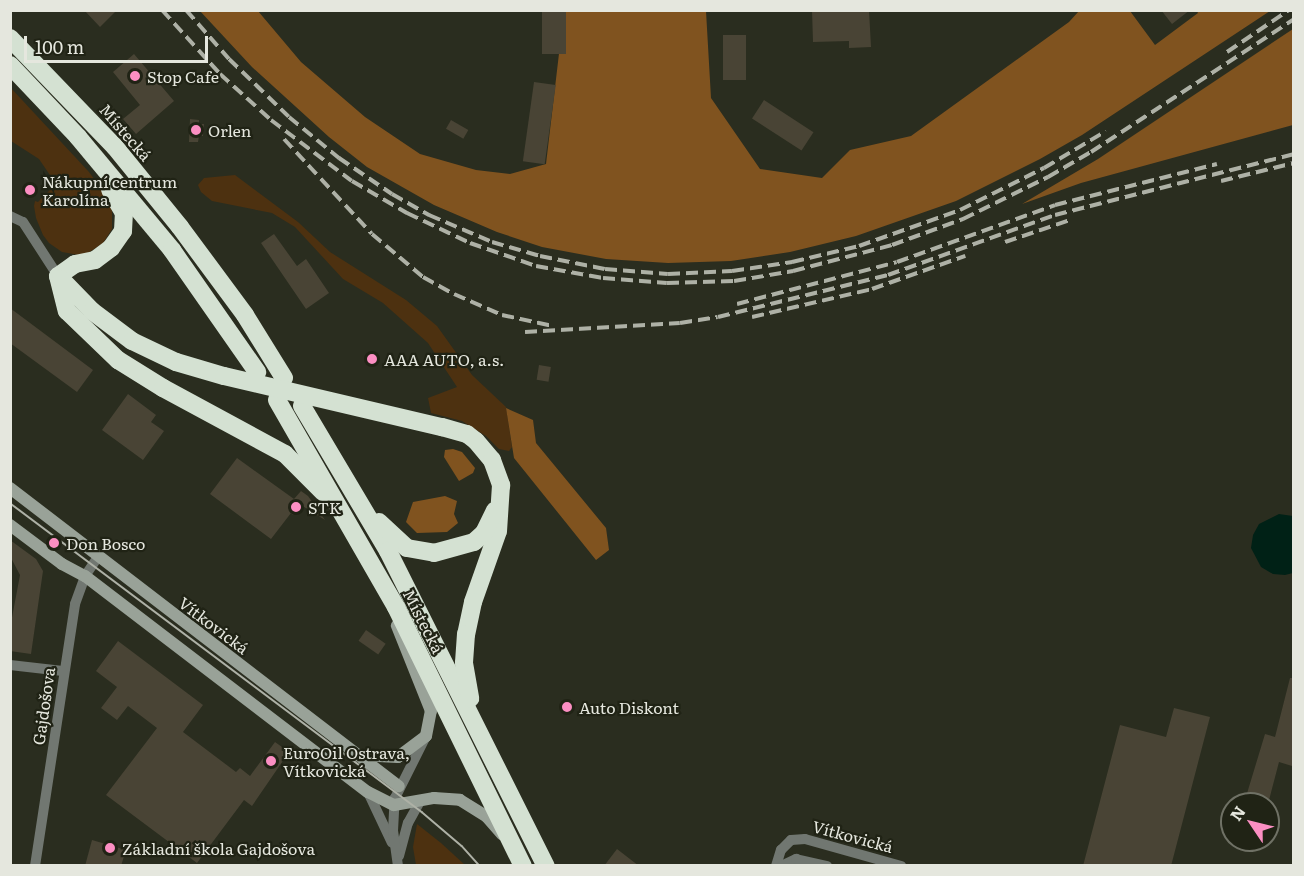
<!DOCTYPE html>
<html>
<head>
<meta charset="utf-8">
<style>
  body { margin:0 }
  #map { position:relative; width:1304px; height:876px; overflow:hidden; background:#2a2d1f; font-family:Literata,serif }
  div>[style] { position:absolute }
  .green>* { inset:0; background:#4d3110 }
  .forest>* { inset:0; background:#80531f }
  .water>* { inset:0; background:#002116 }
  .building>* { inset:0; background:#494435; transform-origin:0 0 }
  .street>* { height:10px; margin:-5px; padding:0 5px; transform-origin:5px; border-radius:5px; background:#717771 }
  .secondary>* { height:12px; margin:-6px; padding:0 6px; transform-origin:6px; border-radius:6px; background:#99a298 }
  .highway>* { height:18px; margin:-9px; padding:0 9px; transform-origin:9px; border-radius:9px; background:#d4e1d2 }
  .tram>* { height:1.5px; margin:-0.75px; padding:0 0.75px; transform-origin:0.75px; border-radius:0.75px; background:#aeb1a6 }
  .rail>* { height:4px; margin-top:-2px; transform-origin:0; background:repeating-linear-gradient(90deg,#aeb1a6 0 12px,transparent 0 18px) }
  .highway-bridge>* { height:18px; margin:-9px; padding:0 9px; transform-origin:9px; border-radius:9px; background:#d4e1d2 }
  .dots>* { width:16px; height:16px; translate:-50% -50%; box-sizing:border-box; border:3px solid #202315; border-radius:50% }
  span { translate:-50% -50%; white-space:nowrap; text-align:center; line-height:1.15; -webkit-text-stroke:4.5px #202315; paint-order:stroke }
  .poi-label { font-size:16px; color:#e5e7de }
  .left { translate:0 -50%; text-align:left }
  .street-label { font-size:16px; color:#e5e7de }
  .frame { position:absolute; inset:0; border:12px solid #e5e7de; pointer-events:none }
  .north { position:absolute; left:1220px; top:792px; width:60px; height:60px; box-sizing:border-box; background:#202315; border:2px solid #6f7165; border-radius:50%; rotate:305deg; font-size:16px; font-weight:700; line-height:24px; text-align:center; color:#e5e7de }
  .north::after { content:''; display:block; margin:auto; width:21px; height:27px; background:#fc8fc3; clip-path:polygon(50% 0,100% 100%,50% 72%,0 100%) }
  .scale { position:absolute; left:24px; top:36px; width:184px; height:27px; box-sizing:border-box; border:3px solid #e5e7de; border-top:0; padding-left:8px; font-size:18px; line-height:21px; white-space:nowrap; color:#e5e7de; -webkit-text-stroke:4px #202315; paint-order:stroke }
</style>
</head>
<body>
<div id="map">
  <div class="green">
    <i style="clip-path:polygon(10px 87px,89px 172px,106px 195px,112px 211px,112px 229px,103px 243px,88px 253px,79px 255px,62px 252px,49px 243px,43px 235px,36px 218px,34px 206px,35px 201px,38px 202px,56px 184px,39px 159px,11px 141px)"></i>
    <i style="clip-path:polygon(235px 175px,298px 222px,330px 252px,406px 300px,437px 326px,472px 375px,506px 407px,512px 447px,509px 451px,499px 449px,486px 436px,462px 421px,431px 413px,428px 398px,457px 387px,428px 343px,383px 303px,343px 279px,295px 227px,272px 213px,212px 201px,201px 192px,198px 185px,204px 178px)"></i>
    <i style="clip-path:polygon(417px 824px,441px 843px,465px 865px,416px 865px,413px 847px)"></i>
  </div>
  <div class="forest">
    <i style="clip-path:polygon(200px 11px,258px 11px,301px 62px,365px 117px,420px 154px,476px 170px,510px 174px,546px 164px,564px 11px,706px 11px,711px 98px,760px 169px,822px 178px,850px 150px,911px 136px,1069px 22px,1079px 11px,1130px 11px,1155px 45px,1198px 13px,1197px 11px,1270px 11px,1082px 135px,1040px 159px,956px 201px,856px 236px,790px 252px,731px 261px,668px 263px,606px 259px,542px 247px,497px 232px,434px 205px,367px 167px,329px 137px,252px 67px)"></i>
    <i style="clip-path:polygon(1293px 29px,1293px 125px,1081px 183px,1022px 204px,1098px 159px)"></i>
    <i style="clip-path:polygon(506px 408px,533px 420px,536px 443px,606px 528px,609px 550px,596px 560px,514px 458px)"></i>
    <i style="clip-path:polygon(453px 449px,462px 452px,475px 468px,473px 473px,459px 481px,444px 457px,445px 450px)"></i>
    <i style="clip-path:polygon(445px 496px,457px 501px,454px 514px,458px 523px,447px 532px,417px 533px,406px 522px,413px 502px)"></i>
  </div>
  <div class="water">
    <i style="clip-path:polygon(1279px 514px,1293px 516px,1293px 573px,1285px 575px,1273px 574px,1261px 567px,1251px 548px,1253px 535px,1259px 524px)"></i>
  </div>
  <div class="building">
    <i style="clip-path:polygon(84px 10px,117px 10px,100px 27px)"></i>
    <i style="left:542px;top:10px;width:24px;height:44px"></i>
    <i style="clip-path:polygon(812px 10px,869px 10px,871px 47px,849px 48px,849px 41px,813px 42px)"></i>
    <i style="clip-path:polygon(1161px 10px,1190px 10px,1172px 24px)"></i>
    <i style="left:723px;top:35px;width:23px;height:45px"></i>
    <i style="clip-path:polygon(134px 54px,174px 101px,136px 134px,123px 119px,140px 105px,113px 72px)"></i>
    <i style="left:534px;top:82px;width:22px;height:80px;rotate:8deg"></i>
    <i style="left:764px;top:100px;width:59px;height:22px;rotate:33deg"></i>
    <i style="clip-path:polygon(190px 119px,199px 120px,199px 124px,204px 124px,203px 136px,199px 136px,198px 142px,189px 142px)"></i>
    <i style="left:451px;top:120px;width:20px;height:10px;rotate:30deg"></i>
    <i style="clip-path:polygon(274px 234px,297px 266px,306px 259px,329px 293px,306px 309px,261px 243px)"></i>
    <i style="clip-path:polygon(10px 308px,93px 370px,77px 392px,10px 343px)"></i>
    <i style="left:539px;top:365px;width:12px;height:15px;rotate:9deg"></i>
    <i style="clip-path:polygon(128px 394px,156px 415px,151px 422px,164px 431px,143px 460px,102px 430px)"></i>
    <i style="clip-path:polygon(237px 458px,294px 499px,301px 491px,308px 496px,325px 520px,301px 505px,293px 515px,291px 513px,271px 539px,210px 494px)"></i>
    <i style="clip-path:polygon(10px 540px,36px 559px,43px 571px,31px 654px,10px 651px,10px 628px,20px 575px,10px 556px)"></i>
    <i style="left:366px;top:630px;width:24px;height:13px;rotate:35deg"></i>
    <i style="clip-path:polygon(118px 641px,203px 705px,183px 732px,236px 772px,240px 768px,250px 776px,275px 742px,289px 752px,252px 806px,244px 800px,197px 863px,106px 795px,157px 728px,128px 706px,117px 720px,101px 708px,117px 687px,96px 671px)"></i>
    <i style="clip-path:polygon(1290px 678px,1293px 678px,1292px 766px,1279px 762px,1268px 804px,1245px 800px,1265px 734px,1275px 737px)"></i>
    <i style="clip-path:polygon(1174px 708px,1210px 717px,1171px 866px,1083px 866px,1120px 725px,1166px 737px)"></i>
    <i style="clip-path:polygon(92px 840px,126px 850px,121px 866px,85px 866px)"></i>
    <i style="clip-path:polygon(617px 849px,639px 866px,604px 866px)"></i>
  </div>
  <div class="street">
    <i style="left:10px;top:216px;width:14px;rotate:25deg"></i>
    <i style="left:23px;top:222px;width:64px;rotate:57.1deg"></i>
    <i style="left:10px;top:665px;width:53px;rotate:6.5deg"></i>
    <i style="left:368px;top:792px;width:56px;rotate:64.8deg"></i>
    <i style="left:399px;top:856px;width:34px;rotate:-75deg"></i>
    <i style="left:408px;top:823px;width:25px;rotate:-61deg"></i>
    <i style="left:35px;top:866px;width:265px;rotate:-81.3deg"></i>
    <i style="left:75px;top:604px;width:30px;rotate:-70deg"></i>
    <i style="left:85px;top:576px;width:23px;rotate:-56deg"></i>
    <i style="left:398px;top:866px;width:35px;rotate:-98deg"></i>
    <i style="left:393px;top:831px;width:33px;rotate:-87deg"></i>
    <i style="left:395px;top:798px;width:69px;rotate:-63.4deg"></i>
    <i style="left:776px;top:866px;width:17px;rotate:-73deg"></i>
    <i style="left:781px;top:850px;width:14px;rotate:-45deg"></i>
    <i style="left:791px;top:840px;width:14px;rotate:-4deg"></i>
    <i style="left:805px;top:839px;width:100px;rotate:15.7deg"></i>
    <i style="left:781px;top:866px;width:17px;rotate:-25deg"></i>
    <i style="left:796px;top:859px;width:32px;rotate:13deg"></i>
  </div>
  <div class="secondary">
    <i style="left:10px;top:488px;width:490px;rotate:37.5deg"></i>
    <i style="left:10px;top:525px;width:65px;rotate:36.9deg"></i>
    <i style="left:62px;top:564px;width:26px;rotate:28deg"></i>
    <i style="left:85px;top:576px;width:356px;rotate:37.4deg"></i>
    <i style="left:368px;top:792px;width:29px;rotate:27deg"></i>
    <i style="left:394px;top:805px;width:41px;rotate:-9.9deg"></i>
    <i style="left:434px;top:798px;width:26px;rotate:4deg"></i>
    <i style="left:460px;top:800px;width:32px;rotate:32deg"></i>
    <i style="left:487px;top:817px;width:23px;rotate:49deg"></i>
    <i style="left:358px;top:755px;width:40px;rotate:2.9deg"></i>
    <i style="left:398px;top:757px;width:35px;rotate:-37deg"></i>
    <i style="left:426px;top:736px;width:25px;rotate:-79deg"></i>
    <i style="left:431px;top:711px;width:92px;rotate:-111.8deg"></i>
  </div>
  <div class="highway">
    <i style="left:10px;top:38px;width:151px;rotate:46.1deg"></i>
    <i style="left:115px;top:147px;width:103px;rotate:50.9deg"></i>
    <i style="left:180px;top:227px;width:109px;rotate:53.5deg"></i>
    <i style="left:245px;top:315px;width:74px;rotate:58.2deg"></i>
    <i style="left:10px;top:65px;width:99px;rotate:46.6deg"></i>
    <i style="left:78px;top:137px;width:147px;rotate:50.2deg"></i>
    <i style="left:172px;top:250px;width:149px;rotate:55.1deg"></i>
    <i style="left:58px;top:276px;width:36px;rotate:76deg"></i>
    <i style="left:67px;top:311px;width:71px;rotate:43.9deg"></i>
    <i style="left:118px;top:360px;width:53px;rotate:31.9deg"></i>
    <i style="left:163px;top:388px;width:139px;rotate:28.4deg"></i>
    <i style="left:285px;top:454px;width:54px;rotate:45deg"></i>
    <i style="left:58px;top:276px;width:21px;rotate:-35deg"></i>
    <i style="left:75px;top:264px;width:20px;rotate:-11deg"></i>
    <i style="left:95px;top:260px;width:20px;rotate:-37deg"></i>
    <i style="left:111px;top:248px;width:21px;rotate:-55deg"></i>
    <i style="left:123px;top:231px;width:18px;rotate:-87deg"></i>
    <i style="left:124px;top:213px;width:27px;rotate:-121deg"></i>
    <i style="left:61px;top:279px;width:45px;rotate:45.9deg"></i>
    <i style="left:92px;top:311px;width:50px;rotate:36.9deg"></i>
    <i style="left:132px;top:341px;width:49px;rotate:25.5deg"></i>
    <i style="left:176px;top:362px;width:50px;rotate:16.3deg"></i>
    <i style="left:277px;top:400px;width:239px;rotate:60.1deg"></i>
    <i style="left:396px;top:607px;width:288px;rotate:63.9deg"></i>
    <i style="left:302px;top:406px;width:169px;rotate:59.3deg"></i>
    <i style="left:388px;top:551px;width:352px;rotate:63.4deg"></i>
    <i style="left:442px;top:427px;width:26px;rotate:16deg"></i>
    <i style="left:467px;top:434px;width:11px;rotate:38deg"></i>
    <i style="left:476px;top:441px;width:25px;rotate:50deg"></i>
    <i style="left:492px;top:460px;width:27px;rotate:70deg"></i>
    <i style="left:501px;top:485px;width:46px;rotate:93.7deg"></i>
    <i style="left:498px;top:531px;width:75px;rotate:109.4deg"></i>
    <i style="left:473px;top:602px;width:33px;rotate:102deg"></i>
    <i style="left:466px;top:634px;width:29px;rotate:94deg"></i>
    <i style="left:464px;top:663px;width:36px;rotate:80deg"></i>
    <i style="left:379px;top:522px;width:38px;rotate:43deg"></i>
    <i style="left:407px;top:548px;width:27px;rotate:10deg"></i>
    <i style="left:434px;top:553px;width:41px;rotate:-15.4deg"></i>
    <i style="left:474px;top:542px;width:13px;rotate:-42deg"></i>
    <i style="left:484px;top:533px;width:25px;rotate:-64deg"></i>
  </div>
  <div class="tram">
    <i style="left:10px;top:503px;width:515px;rotate:36.87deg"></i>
    <i style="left:422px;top:812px;width:52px;rotate:40.4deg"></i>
    <i style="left:462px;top:846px;width:27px;rotate:48deg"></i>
  </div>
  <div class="rail">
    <i style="left:162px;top:10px;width:86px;rotate:47.8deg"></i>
    <i style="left:220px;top:74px;width:69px;rotate:42deg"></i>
    <i style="left:271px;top:120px;width:101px;rotate:37deg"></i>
    <i style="left:352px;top:181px;width:64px;rotate:30.2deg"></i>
    <i style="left:407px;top:213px;width:70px;rotate:25.5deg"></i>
    <i style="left:470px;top:243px;width:70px;rotate:19.2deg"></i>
    <i style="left:536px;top:266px;width:68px;rotate:10.2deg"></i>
    <i style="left:603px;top:278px;width:64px;rotate:4.5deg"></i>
    <i style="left:667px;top:283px;width:67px;rotate:-1.7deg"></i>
    <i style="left:734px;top:281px;width:60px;rotate:-9.6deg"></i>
    <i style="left:793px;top:271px;width:102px;rotate:-14.7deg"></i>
    <i style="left:892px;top:245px;width:76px;rotate:-20.1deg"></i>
    <i style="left:963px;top:219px;width:95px;rotate:-26.3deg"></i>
    <i style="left:1048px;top:177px;width:50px;rotate:-30.2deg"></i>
    <i style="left:1091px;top:152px;width:243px;rotate:-33.2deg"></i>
    <i style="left:186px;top:10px;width:65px;rotate:48.7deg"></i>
    <i style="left:229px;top:59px;width:83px;rotate:44deg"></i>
    <i style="left:289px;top:117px;width:65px;rotate:39.4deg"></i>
    <i style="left:339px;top:158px;width:64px;rotate:34.2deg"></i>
    <i style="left:392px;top:194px;width:43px;rotate:29.6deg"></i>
    <i style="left:429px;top:215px;width:69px;rotate:23.2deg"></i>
    <i style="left:492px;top:242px;width:50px;rotate:16.3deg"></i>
    <i style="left:540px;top:256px;width:66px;rotate:11.3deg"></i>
    <i style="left:605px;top:269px;width:63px;rotate:4.5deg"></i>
    <i style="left:668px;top:274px;width:64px;rotate:-2.7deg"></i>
    <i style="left:732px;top:271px;width:61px;rotate:-8.5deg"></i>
    <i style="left:792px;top:262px;width:69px;rotate:-13.4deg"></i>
    <i style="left:859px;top:246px;width:107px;rotate:-19.6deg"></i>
    <i style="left:960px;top:210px;width:94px;rotate:-26.6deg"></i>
    <i style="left:1044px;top:168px;width:72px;rotate:-30.8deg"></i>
    <i style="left:1227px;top:52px;width:75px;rotate:-34.1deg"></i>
    <i style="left:284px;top:139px;width:129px;rotate:47.2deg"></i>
    <i style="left:372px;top:234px;width:67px;rotate:40.1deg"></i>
    <i style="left:423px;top:277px;width:35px;rotate:29deg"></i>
    <i style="left:454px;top:294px;width:52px;rotate:23.6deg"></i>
    <i style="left:502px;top:315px;width:52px;rotate:12.2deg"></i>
    <i style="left:1221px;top:181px;width:75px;rotate:-13.9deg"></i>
    <i style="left:1005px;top:242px;width:69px;rotate:-18.7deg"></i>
    <i style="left:737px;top:304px;width:165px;rotate:-14.7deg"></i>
    <i style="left:897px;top:262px;width:168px;rotate:-19.8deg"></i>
    <i style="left:1055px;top:205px;width:167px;rotate:-14.2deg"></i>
    <i style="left:752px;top:317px;width:123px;rotate:-13.1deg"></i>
    <i style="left:872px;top:289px;width:99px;rotate:-19.5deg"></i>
    <i style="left:525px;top:332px;width:155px;rotate:-3.3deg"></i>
    <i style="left:680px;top:323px;width:38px;rotate:-9deg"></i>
    <i style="left:718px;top:317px;width:175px;rotate:-13.9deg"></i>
    <i style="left:888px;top:275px;width:177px;rotate:-19.8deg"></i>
    <i style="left:1055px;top:215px;width:247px;rotate:-14.3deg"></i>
  </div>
  <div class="highway-bridge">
    <i style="left:224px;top:376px;width:224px;rotate:13.2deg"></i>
  </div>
  <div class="dots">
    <i style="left:135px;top:76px;background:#fc8fc3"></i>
    <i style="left:196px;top:130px;background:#fc8fc3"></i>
    <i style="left:30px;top:190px;background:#fc8fc3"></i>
    <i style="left:372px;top:359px;background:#fc8fc3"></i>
    <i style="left:296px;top:507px;background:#fc8fc3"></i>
    <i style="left:54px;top:543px;background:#fc8fc3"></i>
    <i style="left:567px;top:707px;background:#fc8fc3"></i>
    <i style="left:271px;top:761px;background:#fc8fc3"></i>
    <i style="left:110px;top:848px;background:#fc8fc3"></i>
  </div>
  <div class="poi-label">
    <span class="left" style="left:147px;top:76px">Stop Cafe</span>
    <span class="left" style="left:208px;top:130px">Orlen</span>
    <span class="left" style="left:42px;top:190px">Nákupní centrum<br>Karolína</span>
    <span class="left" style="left:384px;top:359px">AAA AUTO, a.s.</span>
    <span class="left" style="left:308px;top:507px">STK</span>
    <span class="left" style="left:66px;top:543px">Don Bosco</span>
    <span class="left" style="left:579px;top:707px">Auto Diskont</span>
    <span class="left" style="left:283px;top:761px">EuroOil Ostrava,<br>Vítkovická</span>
    <span class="left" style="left:122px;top:848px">Základní škola Gajdošova</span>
  </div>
  <div class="street-label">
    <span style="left:126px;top:132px;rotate:49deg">Místecká</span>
    <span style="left:424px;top:621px;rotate:63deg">Místecká</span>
    <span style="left:214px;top:625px;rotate:37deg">Vítkovická</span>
    <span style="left:43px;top:706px;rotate:-82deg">Gajdošova</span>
    <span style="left:853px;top:836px;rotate:15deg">Vítkovická</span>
  </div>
  <div class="frame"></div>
  <div class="north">N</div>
  <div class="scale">100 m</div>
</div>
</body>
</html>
